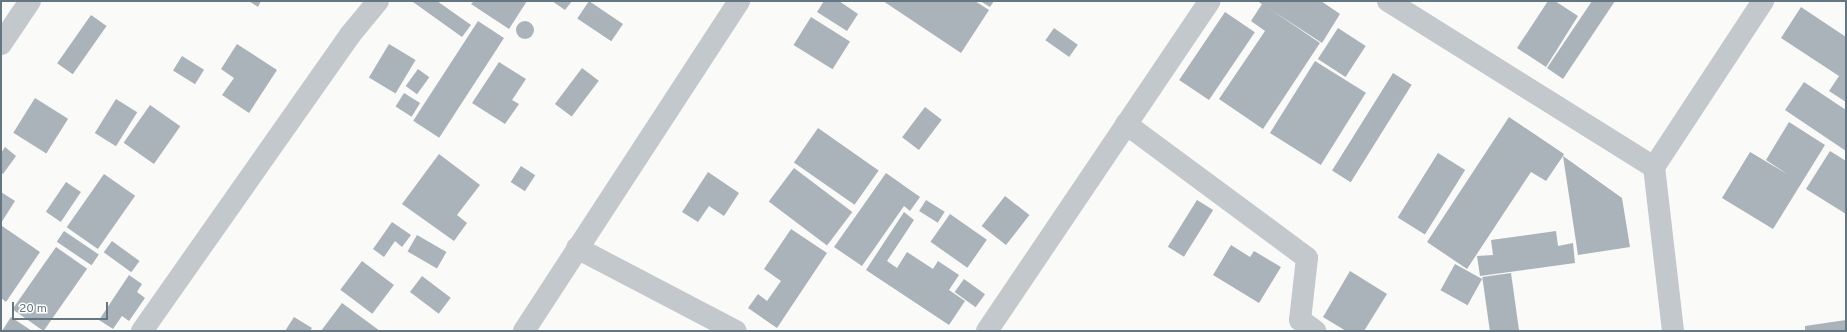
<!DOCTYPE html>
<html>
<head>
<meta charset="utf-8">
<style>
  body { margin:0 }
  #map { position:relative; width:1847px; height:332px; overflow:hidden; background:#fafaf8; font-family:Overpass,sans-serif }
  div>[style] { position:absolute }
  .building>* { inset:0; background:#aab3b9; transform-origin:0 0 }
  .round { border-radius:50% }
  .minor>* { height:22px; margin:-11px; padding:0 11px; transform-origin:11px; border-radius:11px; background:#c3c8cc }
  .tertiary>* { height:22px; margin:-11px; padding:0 11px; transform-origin:11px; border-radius:11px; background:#c3c8cc }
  span { translate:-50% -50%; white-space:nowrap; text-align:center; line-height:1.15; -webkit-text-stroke:4px #fff; paint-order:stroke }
  .frame { position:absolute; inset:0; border:2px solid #657683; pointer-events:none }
  .scale { position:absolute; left:12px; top:302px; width:96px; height:18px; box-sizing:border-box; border:2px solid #657683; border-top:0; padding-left:5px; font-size:12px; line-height:14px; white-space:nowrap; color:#657683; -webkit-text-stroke:3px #fff; paint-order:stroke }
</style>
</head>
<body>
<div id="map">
  <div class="building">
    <i style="clip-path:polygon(249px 1px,261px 1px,258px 7px)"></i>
    <i style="clip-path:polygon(437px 1px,471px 25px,462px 37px,413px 2px)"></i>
    <i style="clip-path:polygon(474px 1px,527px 1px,509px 29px,471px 4px)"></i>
    <i style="clip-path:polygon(552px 1px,572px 1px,565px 10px)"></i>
    <i style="left:589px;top:1px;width:41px;height:21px;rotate:34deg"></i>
    <i style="clip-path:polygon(824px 1px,839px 1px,858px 14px,847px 31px,817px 12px)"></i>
    <i style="clip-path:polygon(883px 1px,975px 1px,989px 10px,961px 53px)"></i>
    <i style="clip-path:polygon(980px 1px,994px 1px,990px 7px)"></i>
    <i style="clip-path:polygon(1257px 1px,1321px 1px,1340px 14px,1322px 43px,1267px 7px,1320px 43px,1263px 129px,1219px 99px,1265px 31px,1251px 21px,1262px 4px)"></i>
    <i style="clip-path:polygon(1548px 1px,1555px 1px,1578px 16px,1546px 67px,1517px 48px)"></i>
    <i style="clip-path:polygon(1592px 1px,1615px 1px,1563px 79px,1547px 68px)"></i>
    <i style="clip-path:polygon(1801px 7px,1846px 37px,1846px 102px,1829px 91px,1839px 76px,1781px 38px)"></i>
    <i style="left:1225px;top:12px;width:36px;height:82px;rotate:34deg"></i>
    <i style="left:91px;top:15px;width:19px;height:59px;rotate:35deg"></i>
    <i style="left:811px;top:17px;width:46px;height:33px;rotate:32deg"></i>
    <i style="left:478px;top:21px;width:31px;height:119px;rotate:33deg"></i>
    <i class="round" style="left:516px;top:21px;width:18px;height:18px"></i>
    <i style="left:1054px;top:28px;width:29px;height:15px;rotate:35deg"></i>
    <i style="left:1338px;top:28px;width:33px;height:37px;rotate:33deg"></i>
    <i style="clip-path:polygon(237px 44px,277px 70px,249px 113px,222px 95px,234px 78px,221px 69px)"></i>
    <i style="left:389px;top:44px;width:31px;height:39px;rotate:31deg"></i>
    <i style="left:182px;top:56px;width:26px;height:17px;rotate:32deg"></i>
    <i style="left:1315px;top:61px;width:60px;height:85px;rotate:32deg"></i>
    <i style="clip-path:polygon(499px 62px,526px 79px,512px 100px,519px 104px,505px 124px,472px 103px)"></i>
    <i style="left:582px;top:68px;width:21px;height:45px;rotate:37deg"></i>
    <i style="left:418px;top:69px;width:14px;height:21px;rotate:36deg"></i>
    <i style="left:1393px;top:73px;width:22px;height:115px;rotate:32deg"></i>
    <i style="clip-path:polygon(1804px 82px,1846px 110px,1846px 151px,1785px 110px)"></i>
    <i style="left:404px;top:93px;width:19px;height:16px;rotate:32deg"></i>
    <i style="left:35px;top:98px;width:39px;height:41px;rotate:32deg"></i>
    <i style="left:116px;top:99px;width:25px;height:40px;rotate:32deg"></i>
    <i style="left:150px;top:105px;width:37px;height:46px;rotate:35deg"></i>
    <i style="left:925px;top:107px;width:21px;height:38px;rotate:37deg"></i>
    <i style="clip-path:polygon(1509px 117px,1564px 154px,1563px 156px,1622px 198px,1630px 247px,1578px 255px,1563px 156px,1546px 181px,1531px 172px,1467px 269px,1427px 242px)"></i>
    <i style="clip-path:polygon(1789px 122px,1825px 145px,1773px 229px,1722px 198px,1750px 152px,1787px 174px,1766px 160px)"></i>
    <i style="left:818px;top:128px;width:74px;height:42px;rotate:35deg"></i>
    <i style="clip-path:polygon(5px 147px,16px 156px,3px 174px,1px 173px,1px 153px)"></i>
    <i style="clip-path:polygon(1830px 151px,1846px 161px,1846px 214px,1806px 189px)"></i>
    <i style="left:1438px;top:153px;width:32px;height:76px;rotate:32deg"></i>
    <i style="clip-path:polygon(439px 154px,480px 185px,457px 215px,467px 223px,454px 241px,402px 204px)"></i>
    <i style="left:521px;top:166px;width:17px;height:19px;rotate:33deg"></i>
    <i style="left:794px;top:168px;width:73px;height:42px;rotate:37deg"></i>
    <i style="clip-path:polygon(708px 172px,739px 193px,724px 216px,709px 206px,698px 222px,682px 212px)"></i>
    <i style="clip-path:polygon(886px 173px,920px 197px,910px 211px,904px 206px,862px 266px,834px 247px)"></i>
    <i style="left:104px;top:174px;width:38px;height:65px;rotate:35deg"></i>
    <i style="left:66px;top:182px;width:18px;height:36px;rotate:34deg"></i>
    <i style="clip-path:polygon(1px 192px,15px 201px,1px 223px)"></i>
    <i style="left:1005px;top:196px;width:31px;height:38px;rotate:38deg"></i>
    <i style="left:926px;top:200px;width:22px;height:13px;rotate:32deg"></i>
    <i style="left:1197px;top:200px;width:19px;height:55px;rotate:32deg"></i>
    <i style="clip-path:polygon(904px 212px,914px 220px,887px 261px,897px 268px,907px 252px,933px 269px,938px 261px,959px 275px,949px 290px,965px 301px,949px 325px,866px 270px)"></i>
    <i style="left:950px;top:214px;width:45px;height:34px;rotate:35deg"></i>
    <i style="clip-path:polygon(392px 222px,411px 235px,402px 247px,395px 241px,384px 257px,373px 249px)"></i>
    <i style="clip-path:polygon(2px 226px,40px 252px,6px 302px,1px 298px)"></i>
    <i style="clip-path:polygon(791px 229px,827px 253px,777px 328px,748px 308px,758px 294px,767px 301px,781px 281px,764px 269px)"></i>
    <i style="left:64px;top:231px;width:42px;height:13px;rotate:34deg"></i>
    <i style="clip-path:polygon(1556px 231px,1558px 246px,1573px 243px,1575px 263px,1480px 276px,1477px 256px,1493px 255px,1491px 240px)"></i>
    <i style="left:417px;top:235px;width:34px;height:19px;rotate:30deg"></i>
    <i style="left:112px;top:241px;width:34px;height:14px;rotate:36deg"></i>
    <i style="clip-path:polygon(1231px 245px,1250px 257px,1254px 251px,1281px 267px,1259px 303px,1213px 275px)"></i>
    <i style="left:56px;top:247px;width:38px;height:76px;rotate:35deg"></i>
    <i style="left:362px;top:261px;width:40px;height:36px;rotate:37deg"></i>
    <i style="left:1455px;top:264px;width:31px;height:30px;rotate:29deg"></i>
    <i style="clip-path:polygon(1350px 271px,1387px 294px,1364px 331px,1346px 331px,1323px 317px)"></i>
    <i style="left:1511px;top:273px;width:59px;height:29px;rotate:82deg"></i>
    <i style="clip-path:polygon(129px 275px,142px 284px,137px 292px,145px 298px,129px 321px,122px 316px,113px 329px,99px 320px)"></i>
    <i style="left:422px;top:276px;width:36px;height:20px;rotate:37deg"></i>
    <i style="left:964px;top:279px;width:26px;height:16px;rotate:36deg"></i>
    <i style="clip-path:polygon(342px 303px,380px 331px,321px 331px)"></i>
    <i style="clip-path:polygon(11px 317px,32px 331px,2px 331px)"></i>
    <i style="clip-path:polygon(294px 317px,312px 328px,310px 331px,285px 331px)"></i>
    <i style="clip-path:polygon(1846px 320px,1846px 331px,1805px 331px,1805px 326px)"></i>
  </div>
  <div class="minor">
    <i style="left:1388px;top:1px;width:314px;rotate:32deg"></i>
    <i style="left:1px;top:44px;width:52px;rotate:-56deg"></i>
    <i style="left:1126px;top:124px;width:225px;rotate:36.5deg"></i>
    <i style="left:1307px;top:258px;width:62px;rotate:96.4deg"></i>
    <i style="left:1300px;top:320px;width:19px;rotate:36deg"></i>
    <i style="left:577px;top:248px;width:179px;rotate:27.6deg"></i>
    <i style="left:142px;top:331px;width:362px;rotate:-54.9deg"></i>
    <i style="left:350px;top:35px;width:44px;rotate:-50.5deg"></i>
    <i style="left:987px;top:331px;width:398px;rotate:-56deg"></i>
    <i style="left:1673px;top:331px;width:165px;rotate:-96.6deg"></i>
    <i style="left:1654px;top:167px;width:199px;rotate:-56.7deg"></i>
  </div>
  <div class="tertiary">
    <i style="left:524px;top:331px;width:394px;rotate:-56.9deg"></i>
  </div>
  <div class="frame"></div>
  <div class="scale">20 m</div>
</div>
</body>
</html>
